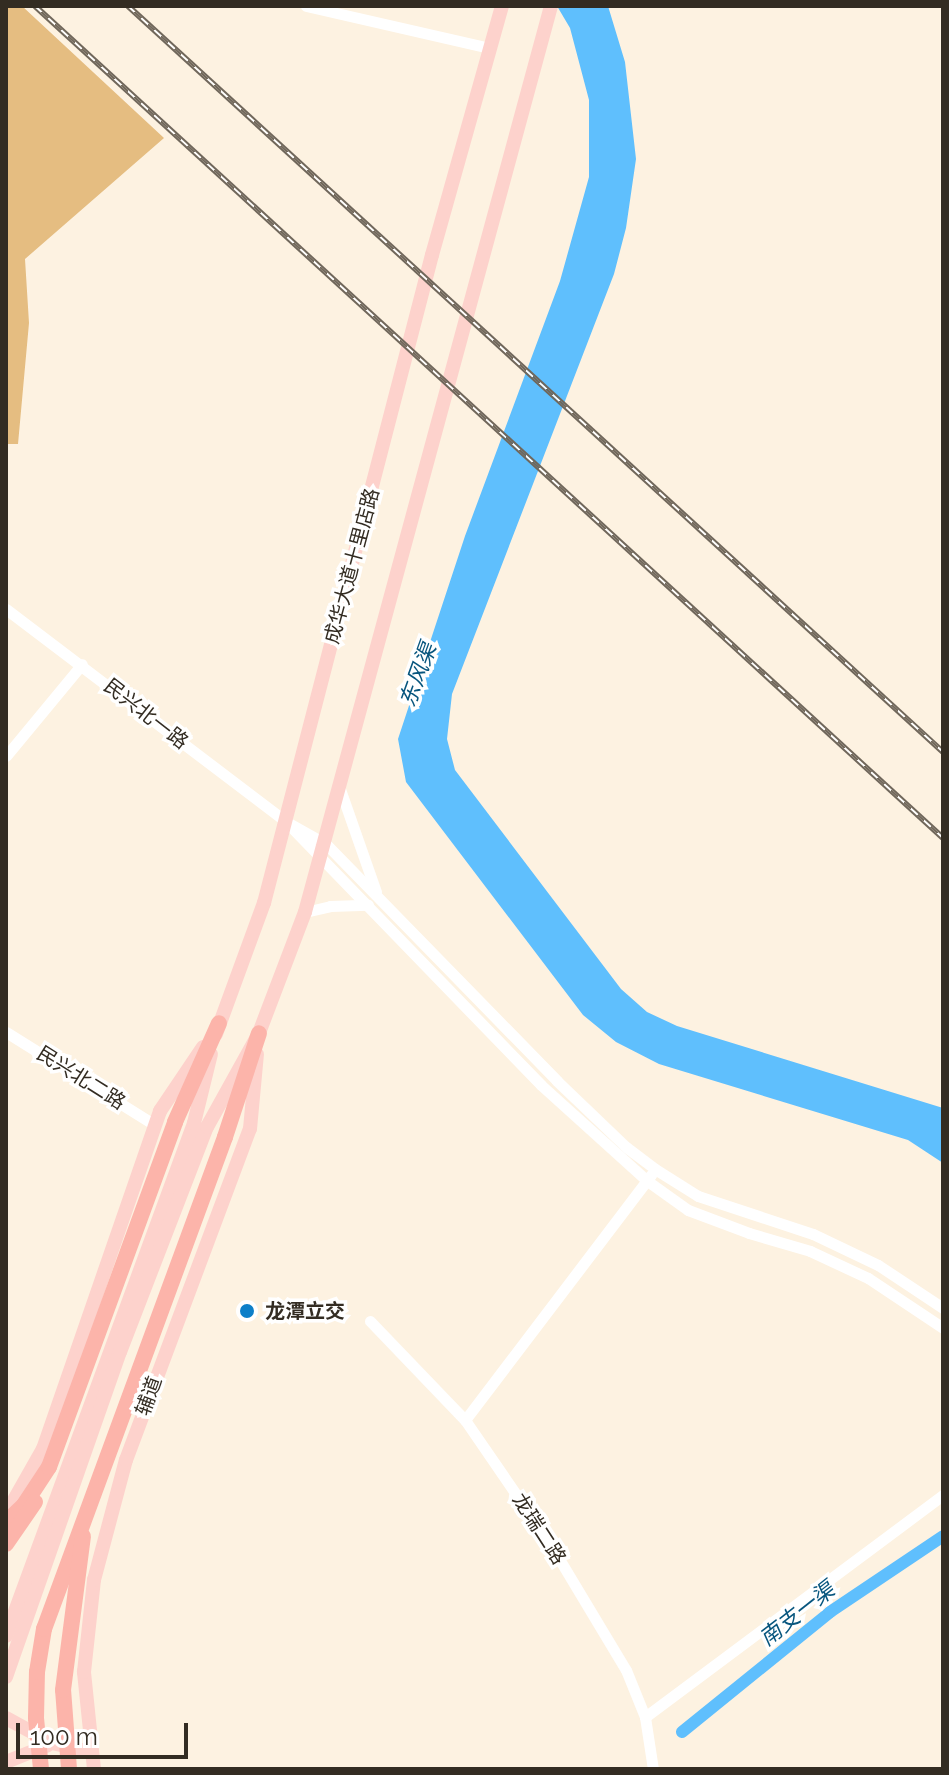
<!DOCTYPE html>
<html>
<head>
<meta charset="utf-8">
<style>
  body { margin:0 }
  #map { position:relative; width:949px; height:1775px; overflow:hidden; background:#fdf2e1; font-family:Raleway,"Noto Sans SC",sans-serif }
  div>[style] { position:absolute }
  .green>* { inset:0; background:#e5bd81 }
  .water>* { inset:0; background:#5fbffd }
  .canal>* { height:12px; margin:-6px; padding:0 6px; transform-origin:6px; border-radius:6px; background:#5fbffd }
  .minor>* { height:11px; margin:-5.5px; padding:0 5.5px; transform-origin:5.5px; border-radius:5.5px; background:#fff }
  .major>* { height:14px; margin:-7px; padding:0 7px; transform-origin:7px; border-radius:7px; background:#fdd2cc }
  .highway>* { height:16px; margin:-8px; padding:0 8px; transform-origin:8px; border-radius:8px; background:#fcb4aa }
  .rail>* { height:6px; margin-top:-3px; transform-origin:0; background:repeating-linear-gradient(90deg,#fff 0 9px,#70675b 0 18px); box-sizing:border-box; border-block:2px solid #70675b }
  .dots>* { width:22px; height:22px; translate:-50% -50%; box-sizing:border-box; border:4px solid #fff; border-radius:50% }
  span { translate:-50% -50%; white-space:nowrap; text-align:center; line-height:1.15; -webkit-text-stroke:7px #fff; paint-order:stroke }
  .street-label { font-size:20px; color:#332c22 }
  .poi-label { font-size:20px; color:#332c22; font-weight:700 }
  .left { translate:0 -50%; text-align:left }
  .water-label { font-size:22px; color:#08567e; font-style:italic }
  .frame { position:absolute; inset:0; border:8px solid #332c22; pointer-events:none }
  .scale { position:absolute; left:16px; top:1723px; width:172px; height:36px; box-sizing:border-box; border:4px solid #332c22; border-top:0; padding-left:10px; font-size:24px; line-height:28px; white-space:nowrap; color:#332c22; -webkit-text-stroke:6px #fff; paint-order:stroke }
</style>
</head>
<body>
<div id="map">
  <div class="green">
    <i style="clip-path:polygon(6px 6px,22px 6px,164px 138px,25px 259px,29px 323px,18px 444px,6px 444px)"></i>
  </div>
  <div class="water">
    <i style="clip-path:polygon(557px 6px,608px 6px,625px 62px,636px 159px,626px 228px,614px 274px,452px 694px,447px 739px,455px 770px,621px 989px,647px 1012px,677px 1026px,943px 1108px,943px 1163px,908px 1140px,659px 1064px,616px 1042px,583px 1015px,406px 782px,398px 739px,465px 536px,560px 281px,589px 177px,589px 100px,570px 28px)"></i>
  </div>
  <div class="canal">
    <i style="left:682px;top:1732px;width:191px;rotate:-39deg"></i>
    <i style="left:830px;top:1612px;width:136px;rotate:-33.9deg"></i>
  </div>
  <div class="minor">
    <i style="left:306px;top:6px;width:189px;rotate:12.9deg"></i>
    <i style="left:6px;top:609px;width:350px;rotate:37.2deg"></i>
    <i style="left:285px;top:821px;width:47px;rotate:29.3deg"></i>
    <i style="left:326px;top:844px;width:331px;rotate:45.7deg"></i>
    <i style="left:557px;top:1081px;width:95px;rotate:43.7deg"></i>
    <i style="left:626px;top:1147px;width:36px;rotate:37deg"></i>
    <i style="left:655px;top:1169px;width:51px;rotate:32.1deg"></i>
    <i style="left:698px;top:1196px;width:121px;rotate:18.3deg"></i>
    <i style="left:813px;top:1234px;width:72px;rotate:25.5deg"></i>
    <i style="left:878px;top:1265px;width:78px;rotate:33.5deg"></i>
    <i style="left:6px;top:756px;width:119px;rotate:-50.4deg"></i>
    <i style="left:340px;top:789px;width:109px;rotate:70.7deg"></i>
    <i style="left:294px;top:830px;width:355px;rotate:45.9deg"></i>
    <i style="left:541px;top:1085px;width:142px;rotate:42.1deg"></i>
    <i style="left:646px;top:1180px;width:52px;rotate:35.5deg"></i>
    <i style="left:688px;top:1210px;width:65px;rotate:20.7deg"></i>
    <i style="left:749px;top:1233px;width:64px;rotate:16.4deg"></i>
    <i style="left:810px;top:1251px;width:64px;rotate:25deg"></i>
    <i style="left:868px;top:1278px;width:90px;rotate:33.7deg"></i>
    <i style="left:305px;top:912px;width:26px;rotate:-13deg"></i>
    <i style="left:330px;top:906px;width:38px;rotate:-2deg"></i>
    <i style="left:6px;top:1032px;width:176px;rotate:32deg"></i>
    <i style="left:370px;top:1321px;width:137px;rotate:46.2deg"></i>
    <i style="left:465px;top:1420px;width:148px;rotate:55.5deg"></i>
    <i style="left:549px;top:1542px;width:149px;rotate:59deg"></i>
    <i style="left:626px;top:1670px;width:51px;rotate:68deg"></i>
    <i style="left:645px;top:1717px;width:53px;rotate:81.3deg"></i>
    <i style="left:465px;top:1420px;width:308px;rotate:-52.8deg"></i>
    <i style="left:645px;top:1717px;width:372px;rotate:-36.7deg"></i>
  </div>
  <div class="major">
    <i style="left:216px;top:1034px;width:140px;rotate:-69.9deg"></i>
    <i style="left:264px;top:903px;width:669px;rotate:-75.47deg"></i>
    <i style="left:432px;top:255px;width:259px;rotate:-74.3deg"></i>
    <i style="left:6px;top:1514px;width:75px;rotate:-60.4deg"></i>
    <i style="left:43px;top:1449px;width:358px;rotate:-70.9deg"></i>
    <i style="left:160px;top:1111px;width:77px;rotate:-56.1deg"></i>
    <i style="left:6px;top:1636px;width:546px;rotate:-69.87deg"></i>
    <i style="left:194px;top:1123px;width:71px;rotate:-76.2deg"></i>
    <i style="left:6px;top:1677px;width:344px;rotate:-70.7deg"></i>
    <i style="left:120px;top:1352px;width:241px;rotate:-68.9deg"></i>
    <i style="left:207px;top:1127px;width:107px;rotate:-61deg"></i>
    <i style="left:259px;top:1033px;width:129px;rotate:-69.2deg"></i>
    <i style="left:305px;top:912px;width:939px;rotate:-74.81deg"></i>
    <i style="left:6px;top:1718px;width:52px;rotate:28.5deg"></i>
    <i style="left:52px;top:1743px;width:39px;rotate:13deg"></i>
    <i style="left:6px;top:1762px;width:45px;rotate:-22deg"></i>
    <i style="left:94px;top:1769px;width:98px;rotate:-95.9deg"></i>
    <i style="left:84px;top:1672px;width:93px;rotate:-83.8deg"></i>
    <i style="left:94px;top:1580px;width:124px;rotate:-75.1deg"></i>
    <i style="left:126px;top:1460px;width:353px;rotate:-69.5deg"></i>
    <i style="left:250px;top:1129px;width:75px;rotate:-84.7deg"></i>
  </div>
  <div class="highway">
    <i style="left:6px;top:1522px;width:25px;rotate:-43deg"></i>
    <i style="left:24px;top:1505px;width:45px;rotate:-56.7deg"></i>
    <i style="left:49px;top:1467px;width:367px;rotate:-69.9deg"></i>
    <i style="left:175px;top:1122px;width:108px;rotate:-66deg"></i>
    <i style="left:6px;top:1544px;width:51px;rotate:-55.4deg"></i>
    <i style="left:41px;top:1769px;width:51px;rotate:-95.6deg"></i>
    <i style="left:36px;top:1718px;width:46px;rotate:-88.8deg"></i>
    <i style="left:37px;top:1672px;width:44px;rotate:-80.8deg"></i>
    <i style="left:44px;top:1629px;width:524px;rotate:-69.8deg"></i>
    <i style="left:225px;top:1137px;width:109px;rotate:-71.9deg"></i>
    <i style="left:69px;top:1769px;width:79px;rotate:-94.3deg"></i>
    <i style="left:63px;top:1690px;width:155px;rotate:-82.6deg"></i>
  </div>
  <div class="rail">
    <i style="left:35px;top:6px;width:1232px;rotate:42.5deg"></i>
    <i style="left:128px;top:6px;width:1105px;rotate:42.47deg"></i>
  </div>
  <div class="dots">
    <i style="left:247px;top:1311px;background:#0d7fc8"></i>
  </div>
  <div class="street-label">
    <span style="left:352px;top:566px;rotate:-75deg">成华大道十里店路</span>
    <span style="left:146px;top:714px;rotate:38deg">民兴北一路</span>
    <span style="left:81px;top:1078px;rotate:32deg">民兴北二路</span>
    <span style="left:149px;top:1396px;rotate:-70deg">辅道</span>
    <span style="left:539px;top:1529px;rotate:57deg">龙瑞二路</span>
  </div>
  <div class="poi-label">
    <span class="left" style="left:265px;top:1311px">龙潭立交</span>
  </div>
  <div class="water-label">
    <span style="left:418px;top:675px;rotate:-70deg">东风渠</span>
    <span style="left:797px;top:1614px;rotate:-38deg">南支一渠</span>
  </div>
  <div class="frame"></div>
  <div class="scale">100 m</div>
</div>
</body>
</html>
